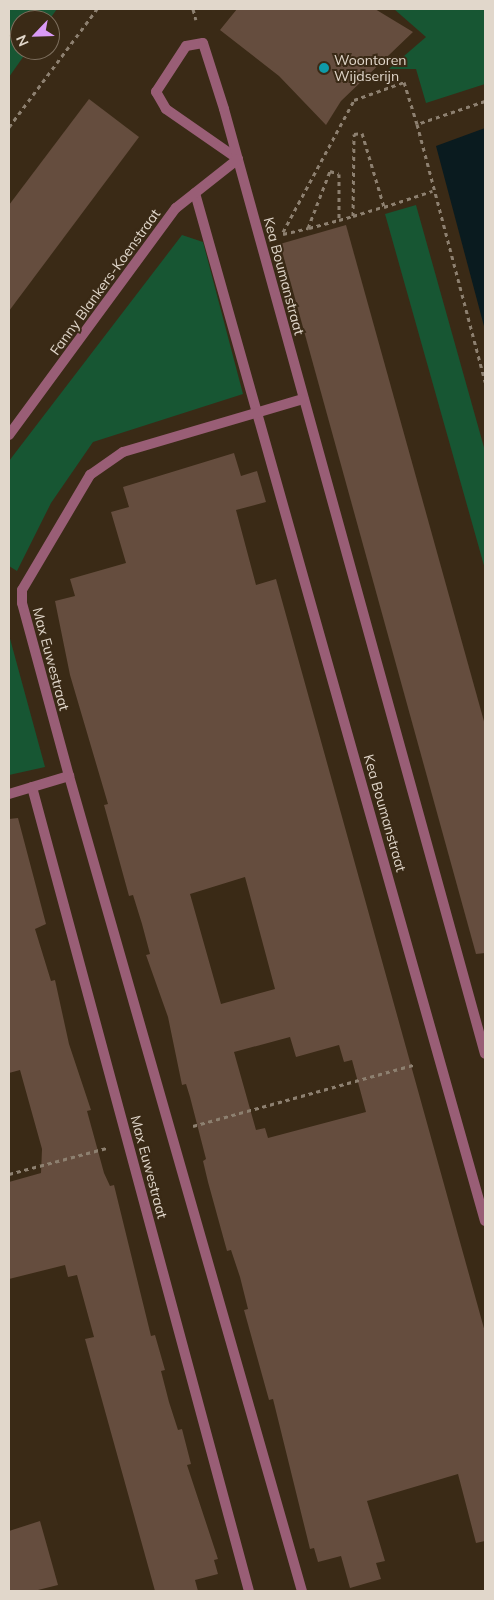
<!DOCTYPE html>
<html>
<head>
<meta charset="utf-8">
<style>
  body { margin:0 }
  #map { position:relative; width:494px; height:1600px; overflow:hidden; background:#3a2a16; font-family:Mulish,sans-serif }
  div>[style] { position:absolute }
  .green>* { inset:0; background:#175633 }
  .water>* { inset:0; background:#0a1b1f }
  .building>* { inset:0; background:#654d3e }
  .path>* { height:3px; margin-top:-1.5px; transform-origin:0; background:repeating-linear-gradient(90deg,#8d8070 0 4px,transparent 0 8px) }
  .street>* { height:10px; margin:-5px; padding:0 5px; transform-origin:5px; border-radius:5px; background:#995e76 }
  .dots>* { width:14px; height:14px; translate:-50% -50%; box-sizing:border-box; border:2px solid #3a2a16; border-radius:50% }
  span { translate:-50% -50%; white-space:nowrap; text-align:center; line-height:1.15; -webkit-text-stroke:4px #3a2a16; paint-order:stroke }
  .poi-label { font-size:14px; color:#e1d7cb }
  .left { translate:0 -50%; text-align:left }
  .street-label { font-size:14px; color:#e1d7cb }
  .frame { position:absolute; inset:0; border:10px solid #e1d7cb; pointer-events:none }
  .north { position:absolute; left:10px; top:10px; width:50px; height:50px; box-sizing:border-box; background:#3a2a16; border:1px solid #7d6f5e; border-radius:50%; rotate:246deg; font-size:14px; font-weight:700; line-height:20px; text-align:center; color:#e1d7cb }
  .north::after { content:''; display:block; margin:auto; width:18px; height:22px; background:#da9af6; clip-path:polygon(50% 0,100% 100%,50% 72%,0 100%) }
</style>
</head>
<body>
<div id="map">
  <div class="green">
    <i style="clip-path:polygon(9px 9px,57px 9px,49px 20px,20px 20px,20px 50px,28px 50px,9px 77px)"></i>
    <i style="clip-path:polygon(394px 9px,485px 9px,485px 84px,426px 103px,416px 69px,389px 69px,426px 37px)"></i>
    <i style="clip-path:polygon(416px 205px,485px 451px,485px 569px,385px 214px)"></i>
    <i style="clip-path:polygon(182px 235px,203px 242px,243px 394px,93px 442px,51px 503px,17px 571px,9px 566px,9px 461px)"></i>
    <i style="clip-path:polygon(9px 635px,45px 767px,9px 775px)"></i>
  </div>
  <div class="water">
    <i style="clip-path:polygon(485px 128px,485px 330px,436px 146px)"></i>
  </div>
  <div class="building">
    <i style="clip-path:polygon(237px 9px,375px 9px,413px 32px,341px 101px,326px 125px,279px 76px,220px 30px)"></i>
    <i style="clip-path:polygon(89px 99px,139px 137px,9px 311px,9px 205px)"></i>
    <i style="clip-path:polygon(346px 225px,485px 725px,485px 953px,476px 954px,280px 244px)"></i>
    <i style="clip-path:polygon(evenodd,234px 453px,241px 476px,257px 471px,266px 502px,236px 510px,256px 585px,276px 579px,485px 1332px,485px 1541px,476px 1543px,458px 1474px,367px 1501px,385px 1561px,376px 1563px,381px 1579px,350px 1588px,341px 1556px,318px 1562px,314px 1548px,310px 1549px,273px 1399px,269px 1400px,244px 1310px,248px 1309px,240px 1277px,231px 1250px,227px 1251px,208px 1182px,203px 1161px,206px 1159px,190px 1097px,186px 1084px,182px 1085px,168px 1017px,146px 955px,150px 954px,142px 924px,133px 895px,129px 896px,104px 805px,108px 804px,70px 675px,55px 601px,75px 596px,70px 579px,126px 563px,111px 512px,129px 507px,123px 487px,234px 453px,245px 877px,275px 989px,221px 1004px,190px 894px,245px 877px,234px 453px,290px 1037px,296px 1057px,339px 1045px,344px 1062px,352px 1060px,366px 1112px,268px 1138px,265px 1128px,256px 1130px,234px 1052px,290px 1037px)"></i>
    <i style="clip-path:polygon(18px 818px,46px 924px,35px 929px,51px 981px,55px 980px,69px 1044px,91px 1110px,87px 1111px,104px 1173px,110px 1186px,114px 1185px,151px 1336px,155px 1335px,165px 1370px,161px 1371px,169px 1402px,178px 1430px,182px 1429px,191px 1464px,187px 1465px,218px 1559px,214px 1560px,218px 1574px,195px 1580px,198px 1591px,155px 1591px,85px 1339px,94px 1337px,77px 1275px,68px 1277px,65px 1265px,9px 1279px,9px 1182px,41px 1173px,42px 1149px,20px 1070px,9px 1073px,9px 819px)"></i>
    <i style="clip-path:polygon(40px 1521px,58px 1585px,34px 1591px,9px 1591px,9px 1531px)"></i>
  </div>
  <div class="path">
    <i style="left:193px;top:9px;width:11px;rotate:75deg"></i>
    <i style="left:485px;top:101px;width:72px;rotate:161.3deg"></i>
    <i style="left:417px;top:124px;width:267px;rotate:75.2deg"></i>
    <i style="left:9px;top:127px;width:147px;rotate:-53.3deg"></i>
    <i style="left:353px;top:216px;width:31px;rotate:-17deg"></i>
    <i style="left:309px;top:228px;width:31px;rotate:-15deg"></i>
    <i style="left:283px;top:232px;width:150px;rotate:-61.7deg"></i>
    <i style="left:354px;top:100px;width:53px;rotate:-19.8deg"></i>
    <i style="left:404px;top:82px;width:44px;rotate:72.8deg"></i>
    <i style="left:283px;top:234px;width:26px;rotate:-13deg"></i>
    <i style="left:308px;top:228px;width:61px;rotate:-68.9deg"></i>
    <i style="left:330px;top:171px;width:9px;rotate:18deg"></i>
    <i style="left:339px;top:174px;width:46px;rotate:90deg"></i>
    <i style="left:339px;top:220px;width:15px;rotate:-16deg"></i>
    <i style="left:353px;top:216px;width:82px;rotate:-89.3deg"></i>
    <i style="left:354px;top:134px;width:8px;rotate:-7deg"></i>
    <i style="left:362px;top:133px;width:77px;rotate:73.4deg"></i>
    <i style="left:384px;top:207px;width:51px;rotate:-18.4deg"></i>
    <i style="left:193px;top:1126px;width:231px;rotate:-15.5deg"></i>
    <i style="left:9px;top:1174px;width:101px;rotate:-14.9deg"></i>
  </div>
  <div class="street">
    <i style="left:238px;top:159px;width:88px;rotate:-145.2deg"></i>
    <i style="left:166px;top:109px;width:20px;rotate:-120deg"></i>
    <i style="left:156px;top:92px;width:55px;rotate:-56.9deg"></i>
    <i style="left:186px;top:46px;width:17px;rotate:-10deg"></i>
    <i style="left:203px;top:43px;width:69px;rotate:72.3deg"></i>
    <i style="left:224px;top:109px;width:980px;rotate:74.56deg"></i>
    <i style="left:195px;top:193px;width:1068px;rotate:74.25deg"></i>
    <i style="left:9px;top:435px;width:282px;rotate:-53.7deg"></i>
    <i style="left:176px;top:208px;width:79px;rotate:-38.3deg"></i>
    <i style="left:69px;top:776px;width:848px;rotate:74.05deg"></i>
    <i style="left:32px;top:787px;width:833px;rotate:74.9deg"></i>
    <i style="left:9px;top:794px;width:63px;rotate:-16.7deg"></i>
    <i style="left:69px;top:776px;width:179px;rotate:-105.2deg"></i>
    <i style="left:22px;top:603px;width:13px;rotate:-90deg"></i>
    <i style="left:22px;top:590px;width:134px;rotate:-59.4deg"></i>
    <i style="left:90px;top:475px;width:40px;rotate:-34.9deg"></i>
    <i style="left:123px;top:452px;width:188px;rotate:-16.4deg"></i>
  </div>
  <div class="dots">
    <i style="left:324px;top:68px;background:#0f9aa8"></i>
  </div>
  <div class="poi-label">
    <span class="left" style="left:334px;top:68px">Woontoren<br>Wijdserijn</span>
  </div>
  <div class="street-label">
    <span style="left:284px;top:276px;rotate:75deg">Kea Boumanstraat</span>
    <span style="left:105px;top:282px;rotate:-54deg">Fanny Blankers-Koenstraat</span>
    <span style="left:51px;top:659px;rotate:75deg">Max Euwestraat</span>
    <span style="left:385px;top:813px;rotate:74deg">Kea Boumanstraat</span>
    <span style="left:149px;top:1167px;rotate:75deg">Max Euwestraat</span>
  </div>
  <div class="frame"></div>
  <div class="north">N</div>
</div>
</body>
</html>
